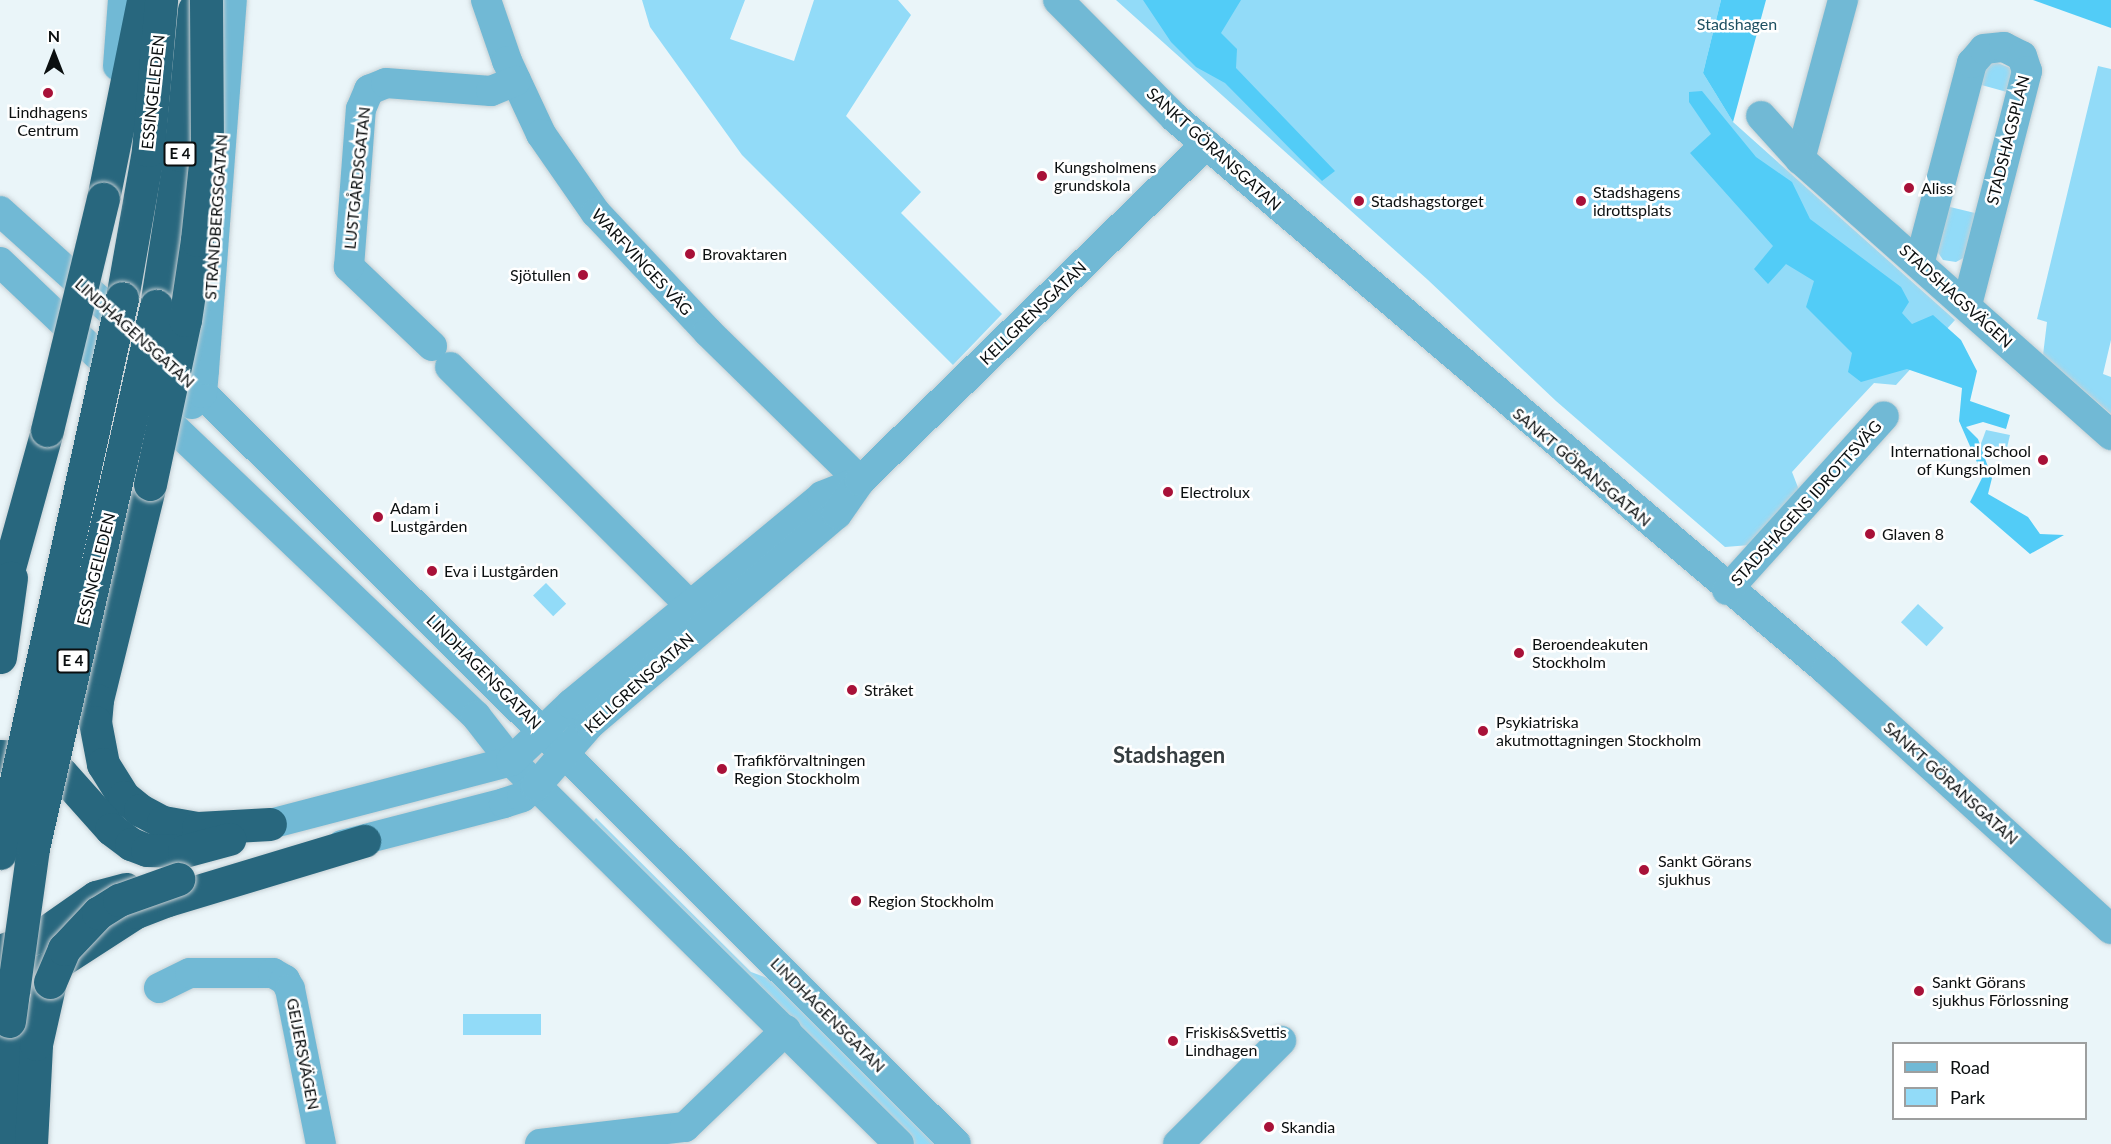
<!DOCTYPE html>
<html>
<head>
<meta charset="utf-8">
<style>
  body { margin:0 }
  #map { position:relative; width:2111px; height:1144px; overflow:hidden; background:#eaf5f9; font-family:Lato,sans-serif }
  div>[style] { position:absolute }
  .green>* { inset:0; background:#92dbf8; transform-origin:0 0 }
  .forest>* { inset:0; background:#52ccf7 }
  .roads { filter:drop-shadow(0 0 2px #c6d0d4) drop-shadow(0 0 2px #c6d0d4) }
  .minor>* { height:30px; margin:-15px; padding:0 15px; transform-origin:15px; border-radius:15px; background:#71b9d5 }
  .highway>* { height:33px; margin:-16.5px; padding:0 16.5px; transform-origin:16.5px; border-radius:16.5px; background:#28677e }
  .bridges { filter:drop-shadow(0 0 2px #c6d0d4) drop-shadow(0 0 2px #c6d0d4) }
  .highway-bridge>* { height:33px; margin:-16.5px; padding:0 16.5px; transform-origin:16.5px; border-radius:16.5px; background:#28677e }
  .dots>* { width:16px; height:16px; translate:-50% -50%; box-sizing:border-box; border:3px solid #fff; border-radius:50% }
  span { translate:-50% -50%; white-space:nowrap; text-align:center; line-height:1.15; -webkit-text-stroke:5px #fff; paint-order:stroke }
  .shield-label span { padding:2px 4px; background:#fff; border:2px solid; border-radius:4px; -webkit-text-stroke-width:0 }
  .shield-label { font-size:15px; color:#0b0f10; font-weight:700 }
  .park-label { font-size:16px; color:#1d4f61 }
  .street-label { font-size:16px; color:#0b0f10 }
  .poi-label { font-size:16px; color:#0b0f10 }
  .left { translate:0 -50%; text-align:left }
  .right { translate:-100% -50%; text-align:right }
  .district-label { font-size:22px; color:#353d40; font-weight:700 }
  .legend { position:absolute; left:1892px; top:1042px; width:195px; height:78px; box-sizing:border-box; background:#fff; border:2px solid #9d9f9f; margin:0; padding:8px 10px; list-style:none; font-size:18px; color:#0b0f10 }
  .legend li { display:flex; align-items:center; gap:12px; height:30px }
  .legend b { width:30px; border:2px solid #9d9f9f }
  .north { position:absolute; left:24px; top:24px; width:60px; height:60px; -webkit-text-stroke:4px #fff; paint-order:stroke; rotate:0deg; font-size:16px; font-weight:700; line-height:24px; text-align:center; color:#0b0f10 }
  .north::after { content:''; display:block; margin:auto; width:21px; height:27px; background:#0b0f10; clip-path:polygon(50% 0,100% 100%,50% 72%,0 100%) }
</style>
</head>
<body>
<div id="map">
  <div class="green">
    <i style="clip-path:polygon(642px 0,745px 0,730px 39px,794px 61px,814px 0,898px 0,911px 15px,846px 116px,921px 192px,901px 213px,1002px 314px,953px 365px,742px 155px,650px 27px)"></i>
    <i style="clip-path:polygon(1116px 0,1721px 0,1703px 73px,1733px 122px,1955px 320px,1896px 385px,1874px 383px,1831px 429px,1792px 472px,1799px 490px,1750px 545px,1725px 547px,1556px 401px,1428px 280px)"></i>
    <i style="clip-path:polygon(1995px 62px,2013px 69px,2014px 94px,1978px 84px,1987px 65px)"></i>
    <i style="clip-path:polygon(2098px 66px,2111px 69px,2111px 340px,2103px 374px,2111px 377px,2111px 414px,2043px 355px,2047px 322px,2037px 319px)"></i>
    <i style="clip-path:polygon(1946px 206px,1979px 214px,1967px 256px,1956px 262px,1943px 260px,1935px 248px)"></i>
    <i style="clip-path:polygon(1986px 430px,2010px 435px,2006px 452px,1979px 449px)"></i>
    <i style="left:546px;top:583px;width:29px;height:18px;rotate:46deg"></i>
    <i style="left:1918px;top:604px;width:35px;height:25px;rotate:43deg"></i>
    <i style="clip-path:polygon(596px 818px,751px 972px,770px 979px,941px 1144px,914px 1144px,592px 823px)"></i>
    <i style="left:463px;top:1014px;width:78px;height:21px"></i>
  </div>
  <div class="forest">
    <i style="clip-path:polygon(1143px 0,1241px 0,1221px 33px,1237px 49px,1236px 68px,1335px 171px,1322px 181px,1225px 83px,1196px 67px,1171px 42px)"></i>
    <i style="clip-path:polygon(1721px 0,1766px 0,1733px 122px,1703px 73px)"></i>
    <i style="clip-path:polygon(2033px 0,2111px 0,2111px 28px)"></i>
    <i style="clip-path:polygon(1702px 91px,1756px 157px,1792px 182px,1810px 219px,1901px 287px,1909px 302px,1902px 313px,1912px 324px,1933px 315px,1961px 340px,1977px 371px,1970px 401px,2010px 415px,2006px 429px,1983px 422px,1966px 427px,1978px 439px,1992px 478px,1988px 494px,2028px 517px,2040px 534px,2064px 535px,2030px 554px,1970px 502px,1983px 476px,1959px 421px,1962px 388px,1907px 369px,1861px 382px,1848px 372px,1852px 353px,1806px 307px,1814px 281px,1786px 264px,1768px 284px,1754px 269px,1773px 246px,1690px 153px,1711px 134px,1689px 102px,1689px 92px)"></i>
  </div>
  <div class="roads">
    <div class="minor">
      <i style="left:486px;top:0;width:65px;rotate:71deg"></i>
      <i style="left:507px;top:61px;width:81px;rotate:65deg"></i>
      <i style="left:541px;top:134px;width:96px;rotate:55.2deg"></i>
      <i style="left:596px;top:213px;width:163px;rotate:46.7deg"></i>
      <i style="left:708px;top:332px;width:213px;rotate:44.4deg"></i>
      <i style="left:1058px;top:0;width:165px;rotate:45.2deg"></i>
      <i style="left:1174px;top:117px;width:855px;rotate:40.3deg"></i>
      <i style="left:1826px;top:670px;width:385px;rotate:42.3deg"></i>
      <i style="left:1843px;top:0;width:165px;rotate:105.1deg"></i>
      <i style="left:1800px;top:159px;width:416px;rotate:41.6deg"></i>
      <i style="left:118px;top:66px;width:66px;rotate:-85.7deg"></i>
      <i style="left:1761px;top:116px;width:58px;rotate:47.8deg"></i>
      <i style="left:0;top:211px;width:272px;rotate:42deg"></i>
      <i style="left:202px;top:393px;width:1064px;rotate:44.89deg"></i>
      <i style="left:1920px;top:261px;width:205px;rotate:-75.3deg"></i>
      <i style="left:1972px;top:63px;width:18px;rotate:-49deg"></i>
      <i style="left:1984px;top:49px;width:20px;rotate:-6deg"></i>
      <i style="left:2004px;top:47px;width:20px;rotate:27deg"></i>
      <i style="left:2022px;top:56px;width:16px;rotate:72deg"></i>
      <i style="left:2027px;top:71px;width:241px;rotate:104.4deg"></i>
      <i style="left:0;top:262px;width:658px;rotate:43.64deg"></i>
      <i style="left:476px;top:716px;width:57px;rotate:52.1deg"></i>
      <i style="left:511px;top:761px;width:545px;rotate:44.63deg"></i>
      <i style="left:432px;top:346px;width:115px;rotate:-136.4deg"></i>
      <i style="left:349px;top:267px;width:158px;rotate:-85.7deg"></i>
      <i style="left:361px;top:109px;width:21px;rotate:-67deg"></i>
      <i style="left:369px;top:90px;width:18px;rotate:-22deg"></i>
      <i style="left:386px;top:83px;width:105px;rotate:4.4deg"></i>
      <i style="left:491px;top:91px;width:27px;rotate:-22deg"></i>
      <i style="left:450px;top:367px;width:337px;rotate:44.8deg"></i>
      <i style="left:192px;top:404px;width:15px;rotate:-48deg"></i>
      <i style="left:202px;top:393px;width:23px;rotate:-85deg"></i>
      <i style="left:204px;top:370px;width:371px;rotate:-85.7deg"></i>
      <i style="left:1727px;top:590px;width:234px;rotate:-47.9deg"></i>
      <i style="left:270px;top:824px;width:249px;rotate:-14.6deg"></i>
      <i style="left:511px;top:761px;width:83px;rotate:-43.5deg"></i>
      <i style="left:571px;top:704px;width:326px;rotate:-39.6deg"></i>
      <i style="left:822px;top:496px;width:41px;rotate:-21.5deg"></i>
      <i style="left:342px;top:845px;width:167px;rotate:-14.5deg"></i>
      <i style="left:504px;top:803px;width:19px;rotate:-18deg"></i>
      <i style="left:522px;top:797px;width:18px;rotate:-38deg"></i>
      <i style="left:536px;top:786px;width:82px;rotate:-48.9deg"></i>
      <i style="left:590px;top:724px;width:324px;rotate:-40.4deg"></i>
      <i style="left:837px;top:514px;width:40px;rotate:-55.1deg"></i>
      <i style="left:860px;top:481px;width:483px;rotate:-44.2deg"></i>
      <i style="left:159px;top:988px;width:34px;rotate:-26deg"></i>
      <i style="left:190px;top:973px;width:83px"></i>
      <i style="left:273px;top:973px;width:14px;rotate:30deg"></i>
      <i style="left:285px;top:980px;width:10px;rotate:61deg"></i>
      <i style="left:290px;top:989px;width:158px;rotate:78.7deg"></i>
      <i style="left:540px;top:1144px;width:146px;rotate:-6.7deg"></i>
      <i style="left:685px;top:1127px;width:140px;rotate:-43.8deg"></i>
      <i style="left:1178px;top:1144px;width:146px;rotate:-45deg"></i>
    </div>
    <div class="highway">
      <i style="left:103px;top:199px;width:203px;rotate:-78.6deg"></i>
      <i style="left:122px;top:298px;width:150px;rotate:-80deg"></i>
      <i style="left:148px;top:150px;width:151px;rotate:-85deg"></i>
      <i style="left:156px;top:306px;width:153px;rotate:-81deg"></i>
      <i style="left:180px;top:155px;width:146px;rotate:-84.5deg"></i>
      <i style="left:150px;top:484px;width:222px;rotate:103.8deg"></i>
      <i style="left:97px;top:700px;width:22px;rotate:95deg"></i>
      <i style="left:95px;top:722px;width:43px;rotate:79.2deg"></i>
      <i style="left:103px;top:764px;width:39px;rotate:58deg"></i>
      <i style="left:124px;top:797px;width:21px;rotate:39deg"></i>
      <i style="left:140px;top:810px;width:26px;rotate:28deg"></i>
      <i style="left:163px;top:822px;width:36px;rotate:10deg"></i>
      <i style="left:198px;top:828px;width:72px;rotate:-3.2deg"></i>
      <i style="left:0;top:600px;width:176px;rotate:-74.5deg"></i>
      <i style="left:0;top:657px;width:80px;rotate:-82.1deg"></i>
      <i style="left:0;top:756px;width:25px;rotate:2deg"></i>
      <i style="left:25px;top:757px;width:39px;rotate:24deg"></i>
      <i style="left:61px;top:773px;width:75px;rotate:48.2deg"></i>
      <i style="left:111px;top:829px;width:25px;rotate:37deg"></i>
      <i style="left:131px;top:844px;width:17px;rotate:21deg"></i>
      <i style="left:147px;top:850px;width:37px;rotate:2deg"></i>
      <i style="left:184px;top:851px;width:47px;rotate:-14.9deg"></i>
      <i style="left:0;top:951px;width:43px;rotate:-20.6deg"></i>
      <i style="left:40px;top:936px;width:68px;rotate:-34.9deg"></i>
      <i style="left:96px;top:897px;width:31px;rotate:-15deg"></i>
      <i style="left:0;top:980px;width:25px;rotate:-5deg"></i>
      <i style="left:25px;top:978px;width:32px;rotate:-24deg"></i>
      <i style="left:54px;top:965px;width:98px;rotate:-32.9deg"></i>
      <i style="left:136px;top:912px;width:34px;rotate:-21deg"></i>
      <i style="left:168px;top:900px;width:205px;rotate:-16.8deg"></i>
      <i style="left:0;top:1139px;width:118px;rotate:-85.6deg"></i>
      <i style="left:31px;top:1144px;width:100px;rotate:-87.1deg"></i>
      <i style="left:36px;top:1044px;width:64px;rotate:-77.3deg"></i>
    </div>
  </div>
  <div class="bridges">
    <div class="highway-bridge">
      <i style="left:47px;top:430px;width:238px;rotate:-76.4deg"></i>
      <i style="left:150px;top:484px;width:168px;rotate:-78deg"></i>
      <i style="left:185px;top:320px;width:81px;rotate:-81.5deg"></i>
      <i style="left:197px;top:240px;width:96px;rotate:-84deg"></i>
      <i style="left:207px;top:145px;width:145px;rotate:-90.4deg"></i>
      <i style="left:0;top:853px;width:568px;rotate:-77.6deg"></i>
      <i style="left:50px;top:982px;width:36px;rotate:-67deg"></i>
      <i style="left:64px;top:949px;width:50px;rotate:-46.6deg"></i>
      <i style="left:98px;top:913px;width:25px;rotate:-32deg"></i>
      <i style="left:119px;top:900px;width:63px;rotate:-19.6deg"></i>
      <i style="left:9px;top:1021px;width:175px;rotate:-82.1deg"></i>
      <i style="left:33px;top:848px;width:556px;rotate:-77.21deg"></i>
    </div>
  </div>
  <div class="dots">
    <i style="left:48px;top:93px;background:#a81138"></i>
    <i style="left:1042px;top:176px;background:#a81138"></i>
    <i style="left:1909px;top:188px;background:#a81138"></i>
    <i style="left:1359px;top:201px;background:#a81138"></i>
    <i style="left:1581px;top:201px;background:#a81138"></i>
    <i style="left:690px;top:254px;background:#a81138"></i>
    <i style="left:583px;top:275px;background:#a81138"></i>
    <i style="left:2043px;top:460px;background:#a81138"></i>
    <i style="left:1168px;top:492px;background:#a81138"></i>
    <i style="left:378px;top:517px;background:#a81138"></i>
    <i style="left:1870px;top:534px;background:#a81138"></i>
    <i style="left:432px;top:571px;background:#a81138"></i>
    <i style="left:1519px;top:653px;background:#a81138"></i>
    <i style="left:852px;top:690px;background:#a81138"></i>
    <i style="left:1483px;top:731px;background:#a81138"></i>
    <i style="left:722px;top:769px;background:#a81138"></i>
    <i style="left:1644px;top:870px;background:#a81138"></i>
    <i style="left:856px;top:901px;background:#a81138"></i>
    <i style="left:1919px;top:991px;background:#a81138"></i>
    <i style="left:1173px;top:1041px;background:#a81138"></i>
    <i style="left:1269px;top:1127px;background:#a81138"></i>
  </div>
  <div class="shield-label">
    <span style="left:180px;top:154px">E 4</span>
    <span style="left:73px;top:661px">E 4</span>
  </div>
  <div class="park-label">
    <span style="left:1737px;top:24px">Stadshagen</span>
  </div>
  <div class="street-label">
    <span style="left:153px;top:92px;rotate:-84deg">ESSINGELEDEN</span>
    <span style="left:2008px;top:140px;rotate:-76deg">STADSHAGSPLAN</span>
    <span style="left:1214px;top:149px;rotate:42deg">SANKT GÖRANSGATAN</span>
    <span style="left:357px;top:178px;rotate:-84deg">LUSTGÅRDSGATAN</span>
    <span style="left:216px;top:217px;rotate:-86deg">STRANDBERGSGATAN</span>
    <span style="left:642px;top:262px;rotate:47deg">WARFVINGES VÄG</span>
    <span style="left:1956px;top:296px;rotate:42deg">STADSHAGSVÄGEN</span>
    <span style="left:1033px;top:313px;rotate:-44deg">KELLGRENSGATAN</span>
    <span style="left:135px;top:333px;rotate:42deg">LINDHAGENSGATAN</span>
    <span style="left:1582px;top:467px;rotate:40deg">SANKT GÖRANSGATAN</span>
    <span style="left:1806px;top:503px;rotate:-48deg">STADSHAGENS IDROTTSVÄG</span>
    <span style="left:96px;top:569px;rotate:-76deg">ESSINGELEDEN</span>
    <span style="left:484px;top:672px;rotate:45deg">LINDHAGENSGATAN</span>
    <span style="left:639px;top:683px;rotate:-42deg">KELLGRENSGATAN</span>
    <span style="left:1951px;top:783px;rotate:42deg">SANKT GÖRANSGATAN</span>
    <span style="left:828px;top:1015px;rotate:45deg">LINDHAGENSGATAN</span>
    <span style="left:303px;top:1054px;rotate:79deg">GEIJERSVÄGEN</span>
  </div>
  <div class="poi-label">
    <span style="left:48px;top:121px">Lindhagens<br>Centrum</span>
    <span class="left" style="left:1054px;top:176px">Kungsholmens<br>grundskola</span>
    <span class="left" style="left:1921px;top:188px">Aliss</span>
    <span class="left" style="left:1593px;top:201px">Stadshagens<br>idrottsplats</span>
    <span class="left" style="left:1371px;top:201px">Stadshagstorget</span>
    <span class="left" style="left:702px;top:254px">Brovaktaren</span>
    <span class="right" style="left:571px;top:275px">Sjötullen</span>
    <span class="right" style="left:2031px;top:460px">International School<br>of Kungsholmen</span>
    <span class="left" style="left:1180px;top:492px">Electrolux</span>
    <span class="left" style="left:390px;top:517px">Adam i<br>Lustgården</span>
    <span class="left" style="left:1882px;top:534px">Glaven 8</span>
    <span class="left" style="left:444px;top:571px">Eva i Lustgården</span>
    <span class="left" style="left:1532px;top:653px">Beroendeakuten<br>Stockholm</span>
    <span class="left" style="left:864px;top:690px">Stråket</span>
    <span class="left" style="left:1496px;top:731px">Psykiatriska<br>akutmottagningen Stockholm</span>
    <span class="left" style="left:734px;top:769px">Trafikförvaltningen<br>Region Stockholm</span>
    <span class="left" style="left:1658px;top:870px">Sankt Görans<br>sjukhus</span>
    <span class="left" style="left:868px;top:901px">Region Stockholm</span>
    <span class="left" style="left:1932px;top:991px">Sankt Görans<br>sjukhus Förlossning</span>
    <span class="left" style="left:1185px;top:1041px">Friskis&amp;Svettis<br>Lindhagen</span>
    <span class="left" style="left:1281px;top:1127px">Skandia</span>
  </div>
  <div class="district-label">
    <span style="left:1169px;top:755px">Stadshagen</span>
  </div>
  <ul class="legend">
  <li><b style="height:8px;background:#71b9d5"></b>Road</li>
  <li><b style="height:16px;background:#92dbf8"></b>Park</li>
  </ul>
  <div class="north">N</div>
</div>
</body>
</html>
